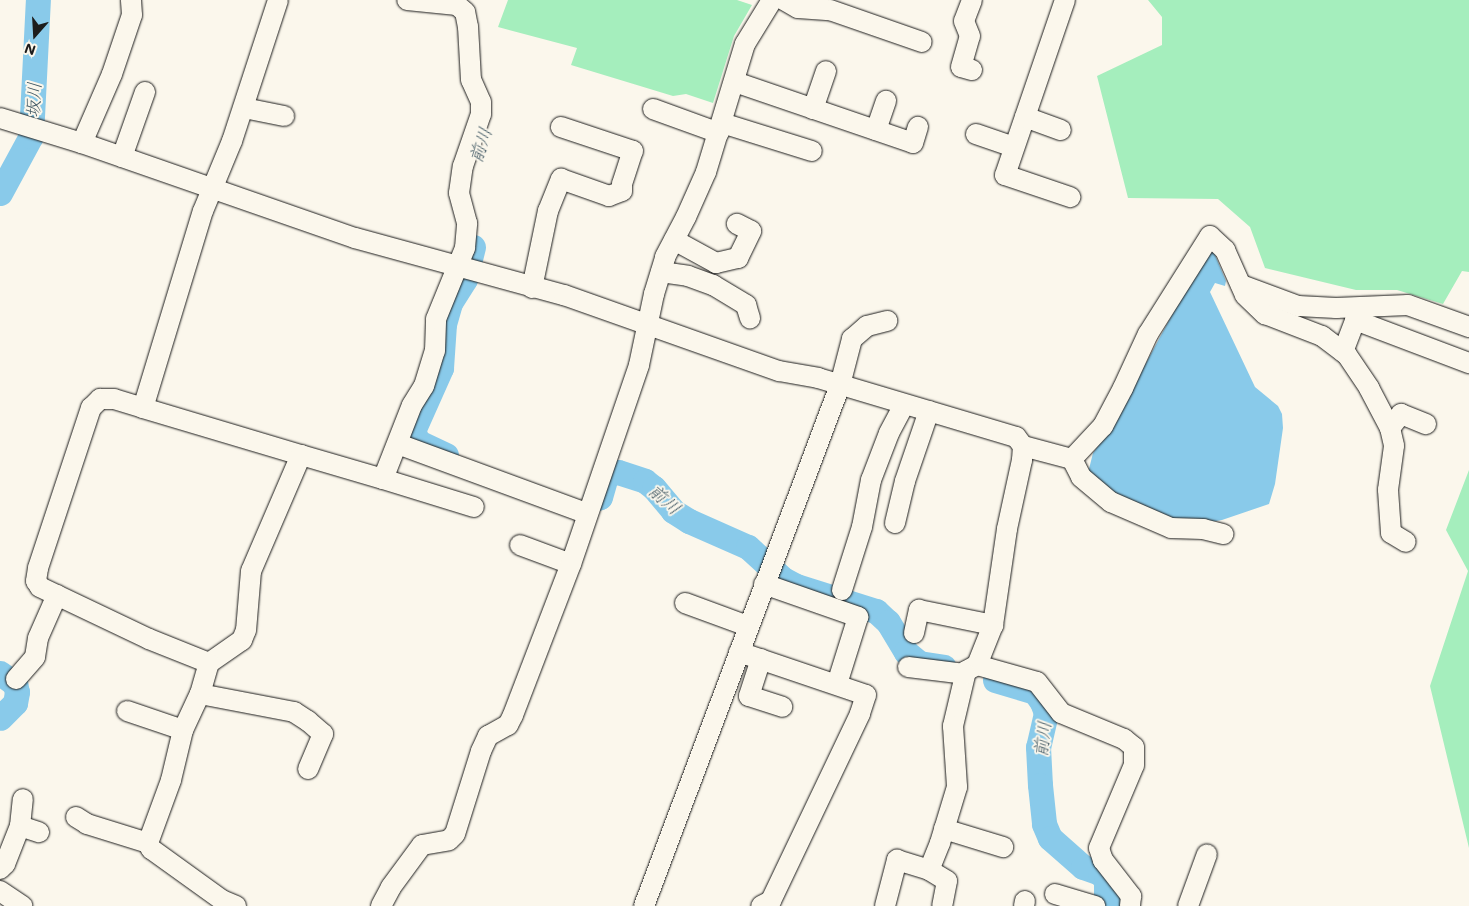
<!DOCTYPE html>
<html>
<head>
<meta charset="utf-8">
<style>
  body { margin:0 }
  #map { position:relative; width:1469px; height:906px; overflow:hidden; background:#fbf7ec; font-family:Mali,"Klee One",sans-serif }
  div>[style] { position:absolute }
  .green>* { inset:0; background:#a5eebd }
  .water>* { inset:0; background:#89caea }
  .river>* { height:25px; margin:-12.5px; padding:0 12.5px; transform-origin:12.5px; border-radius:12.5px; background:#89caea }
  .roads { filter:drop-shadow(0 0 1px #1c1c1c) drop-shadow(0 0 1px #1c1c1c) }
  .minor>* { height:20px; margin:-10px; padding:0 10px; transform-origin:10px; border-radius:10px; background:#fbf7ec }
  span { translate:-50% -50%; white-space:nowrap; text-align:center; line-height:1.15; -webkit-text-stroke:4px #fbf7ec; paint-order:stroke }
  .water-label { font-size:18px; color:#425964; font-style:italic }
  .north { position:absolute; left:10px; top:10px; width:50px; height:50px; -webkit-text-stroke:4px #fbf7ec; paint-order:stroke; rotate:199deg; font-size:14px; font-weight:700; line-height:20px; text-align:center; color:#1c1c1c }
  .north::after { content:''; display:block; margin:auto; width:18px; height:22px; background:#1c1c1c; clip-path:polygon(50% 0,100% 100%,50% 72%,0 100%) }
</style>
</head>
<body>
<div id="map">
  <div class="green">
    <i style="clip-path:polygon(508px 0,737px 0,752px 5px,734px 36px,713px 103px,686px 94px,673px 96px,571px 65px,577px 48px,498px 27px)"></i>
    <i style="clip-path:polygon(1148px 0,1469px 0,1469px 272px,1462px 271px,1443px 304px,1397px 290px,1356px 290px,1265px 268px,1250px 227px,1218px 199px,1128px 198px,1097px 76px,1162px 45px,1162px 17px)"></i>
    <i style="clip-path:polygon(1469px 470px,1469px 848px,1430px 686px,1468px 571px,1446px 530px)"></i>
  </div>
  <div class="water">
    <i style="clip-path:polygon(1208px 248px,1213px 250px,1226px 281px,1225px 286px,1215px 283px,1210px 292px,1255px 387px,1278px 406px,1282px 414px,1283px 428px,1275px 484px,1269px 504px,1222px 520px,1205px 523px,1144px 514px,1087px 477px,1093px 453px,1112px 426px)"></i>
  </div>
  <div class="river">
    <i style="left:0;top:193px;width:65px;rotate:-61.5deg"></i>
    <i style="left:31px;top:136px;width:136px;rotate:-87.1deg"></i>
    <i style="left:446px;top:455px;width:31px;rotate:-155deg"></i>
    <i style="left:418px;top:442px;width:12px;rotate:-114deg"></i>
    <i style="left:413px;top:431px;width:69px;rotate:-66deg"></i>
    <i style="left:441px;top:368px;width:44px;rotate:-86.1deg"></i>
    <i style="left:444px;top:324px;width:22px;rotate:-74deg"></i>
    <i style="left:450px;top:303px;width:28px;rotate:-58deg"></i>
    <i style="left:465px;top:279px;width:33px;rotate:-76deg"></i>
    <i style="left:595px;top:499px;width:5px;rotate:-22deg"></i>
    <i style="left:600px;top:497px;width:25px;rotate:-74deg"></i>
    <i style="left:607px;top:473px;width:11px;rotate:-5deg"></i>
    <i style="left:618px;top:472px;width:28px;rotate:18deg"></i>
    <i style="left:645px;top:481px;width:11px;rotate:38deg"></i>
    <i style="left:654px;top:488px;width:30px;rotate:50deg"></i>
    <i style="left:673px;top:511px;width:19px;rotate:32deg"></i>
    <i style="left:689px;top:521px;width:64px;rotate:23.8deg"></i>
    <i style="left:748px;top:547px;width:47px;rotate:42.4deg"></i>
    <i style="left:783px;top:579px;width:15px;rotate:28deg"></i>
    <i style="left:796px;top:586px;width:84px;rotate:17.4deg"></i>
    <i style="left:876px;top:611px;width:16px;rotate:43deg"></i>
    <i style="left:888px;top:622px;width:35px;rotate:59deg"></i>
    <i style="left:906px;top:652px;width:17px;rotate:40deg"></i>
    <i style="left:919px;top:663px;width:25px;rotate:9deg"></i>
    <i style="left:0;top:673px;width:19px;rotate:36deg"></i>
    <i style="left:15px;top:684px;width:8px;rotate:76deg"></i>
    <i style="left:17px;top:692px;width:11px;rotate:100deg"></i>
    <i style="left:15px;top:703px;width:21px;rotate:135deg"></i>
    <i style="left:995px;top:680px;width:42px;rotate:16.7deg"></i>
    <i style="left:1035px;top:692px;width:12px;rotate:55deg"></i>
    <i style="left:1042px;top:702px;width:12px;rotate:70deg"></i>
    <i style="left:1046px;top:713px;width:35px;rotate:103deg"></i>
    <i style="left:1038px;top:747px;width:38px;rotate:87deg"></i>
    <i style="left:1040px;top:785px;width:39px;rotate:84deg"></i>
    <i style="left:1044px;top:824px;width:15px;rotate:67deg"></i>
    <i style="left:1050px;top:838px;width:44px;rotate:41.3deg"></i>
    <i style="left:1083px;top:867px;width:18px;rotate:19deg"></i>
    <i style="left:1100px;top:873px;width:9px;rotate:49deg"></i>
    <i style="left:1106px;top:880px;width:17px;rotate:90deg"></i>
    <i style="left:1106px;top:897px;width:14px;rotate:34deg"></i>
    <i style="left:1118px;top:905px;width:8px;rotate:7deg"></i>
  </div>
  <div class="roads">
    <div class="minor">
      <i style="left:784px;top:0;width:16px;rotate:30deg"></i>
      <i style="left:798px;top:8px;width:32px;rotate:4deg"></i>
      <i style="left:830px;top:10px;width:97px;rotate:19.2deg"></i>
      <i style="left:1065px;top:0;width:185px;rotate:108.9deg"></i>
      <i style="left:1005px;top:175px;width:69px;rotate:18.7deg"></i>
      <i style="left:972px;top:70px;width:11px;rotate:-165deg"></i>
      <i style="left:961px;top:67px;width:32px;rotate:-74deg"></i>
      <i style="left:970px;top:36px;width:16px;rotate:-112deg"></i>
      <i style="left:964px;top:21px;width:22px;rotate:-69deg"></i>
      <i style="left:735px;top:82px;width:188px;rotate:18.9deg"></i>
      <i style="left:913px;top:143px;width:17px;rotate:-73deg"></i>
      <i style="left:244px;top:108px;width:41px;rotate:11.3deg"></i>
      <i style="left:653px;top:109px;width:70px;rotate:20deg"></i>
      <i style="left:813px;top:109px;width:40px;rotate:-71.1deg"></i>
      <i style="left:1025px;top:117px;width:38px;rotate:20deg"></i>
      <i style="left:0;top:118px;width:86px;rotate:17deg"></i>
      <i style="left:82px;top:143px;width:289px;rotate:19.2deg"></i>
      <i style="left:355px;top:238px;width:217px;rotate:15.3deg"></i>
      <i style="left:564px;top:295px;width:228px;rotate:19.5deg"></i>
      <i style="left:779px;top:371px;width:40px;rotate:10deg"></i>
      <i style="left:818px;top:378px;width:207px;rotate:16.6deg"></i>
      <i style="left:1016px;top:437px;width:11px;rotate:52deg"></i>
      <i style="left:1023px;top:446px;width:14px;rotate:94deg"></i>
      <i style="left:1022px;top:460px;width:71px;rotate:102.3deg"></i>
      <i style="left:1007px;top:529px;width:97px;rotate:98.3deg"></i>
      <i style="left:993px;top:625px;width:43px;rotate:111.8deg"></i>
      <i style="left:977px;top:665px;width:13px;rotate:151deg"></i>
      <i style="left:966px;top:671px;width:57px;rotate:103.3deg"></i>
      <i style="left:953px;top:726px;width:61px;rotate:86.2deg"></i>
      <i style="left:957px;top:787px;width:59px;rotate:106.9deg"></i>
      <i style="left:940px;top:843px;width:29px;rotate:112deg"></i>
      <i style="left:722px;top:123px;width:94px;rotate:17.3deg"></i>
      <i style="left:876px;top:130px;width:31px;rotate:-71deg"></i>
      <i style="left:976px;top:134px;width:40px;rotate:18.9deg"></i>
      <i style="left:82px;top:143px;width:75px;rotate:-66.5deg"></i>
      <i style="left:112px;top:74px;width:62px;rotate:-71.3deg"></i>
      <i style="left:132px;top:15px;width:15px;rotate:-94deg"></i>
      <i style="left:122px;top:157px;width:69px;rotate:-70.5deg"></i>
      <i style="left:674px;top:240px;width:48px;rotate:28.7deg"></i>
      <i style="left:716px;top:263px;width:23px;rotate:-13deg"></i>
      <i style="left:738px;top:258px;width:30px;rotate:-64deg"></i>
      <i style="left:751px;top:231px;width:16px;rotate:-153deg"></i>
      <i style="left:661px;top:272px;width:27px;rotate:8deg"></i>
      <i style="left:688px;top:276px;width:27px;rotate:20deg"></i>
      <i style="left:713px;top:285px;width:39px;rotate:31deg"></i>
      <i style="left:746px;top:305px;width:14px;rotate:73deg"></i>
      <i style="left:1241px;top:285px;width:61px;rotate:20.2deg"></i>
      <i style="left:1298px;top:306px;width:38px;rotate:3deg"></i>
      <i style="left:1336px;top:308px;width:72px;rotate:-2.4deg"></i>
      <i style="left:1408px;top:305px;width:65px;rotate:19.8deg"></i>
      <i style="left:532px;top:288px;width:79px;rotate:-78.3deg"></i>
      <i style="left:548px;top:211px;width:35px;rotate:-68deg"></i>
      <i style="left:561px;top:179px;width:51px;rotate:19.5deg"></i>
      <i style="left:609px;top:196px;width:14px;rotate:-21deg"></i>
      <i style="left:622px;top:191px;width:7px;rotate:-90deg"></i>
      <i style="left:622px;top:184px;width:35px;rotate:-72deg"></i>
      <i style="left:633px;top:151px;width:76px;rotate:-161.6deg"></i>
      <i style="left:1343px;top:352px;width:34px;rotate:-69deg"></i>
      <i style="left:1355px;top:320px;width:122px;rotate:20.7deg"></i>
      <i style="left:143px;top:408px;width:165px;rotate:16.6deg"></i>
      <i style="left:301px;top:455px;width:126px;rotate:113.3deg"></i>
      <i style="left:251px;top:571px;width:59px;rotate:94.8deg"></i>
      <i style="left:246px;top:630px;width:11px;rotate:112deg"></i>
      <i style="left:242px;top:640px;width:40px;rotate:145.1deg"></i>
      <i style="left:1390px;top:428px;width:18px;rotate:-52deg"></i>
      <i style="left:1401px;top:414px;width:27px;rotate:22deg"></i>
      <i style="left:398px;top:444px;width:202px;rotate:20.2deg"></i>
      <i style="left:1023px;top:446px;width:51px;rotate:14.9deg"></i>
      <i style="left:1072px;top:459px;width:45px;rotate:-46.8deg"></i>
      <i style="left:1103px;top:426px;width:43px;rotate:-62.2deg"></i>
      <i style="left:1123px;top:388px;width:60px;rotate:-65.2deg"></i>
      <i style="left:1148px;top:334px;width:116px;rotate:-57.7deg"></i>
      <i style="left:1210px;top:236px;width:21px;rotate:43deg"></i>
      <i style="left:1225px;top:250px;width:49px;rotate:66deg"></i>
      <i style="left:1245px;top:295px;width:28px;rotate:44deg"></i>
      <i style="left:1265px;top:314px;width:61px;rotate:21.1deg"></i>
      <i style="left:1322px;top:336px;width:31px;rotate:37deg"></i>
      <i style="left:1347px;top:355px;width:40px;rotate:56deg"></i>
      <i style="left:1369px;top:388px;width:45px;rotate:62.3deg"></i>
      <i style="left:1390px;top:428px;width:18px;rotate:77deg"></i>
      <i style="left:1394px;top:446px;width:44px;rotate:97.8deg"></i>
      <i style="left:1388px;top:490px;width:43px;rotate:86deg"></i>
      <i style="left:1391px;top:533px;width:17px;rotate:31deg"></i>
      <i style="left:301px;top:455px;width:85px;rotate:16.3deg"></i>
      <i style="left:383px;top:479px;width:79px;rotate:-68.6deg"></i>
      <i style="left:412px;top:405px;width:22px;rotate:-58deg"></i>
      <i style="left:424px;top:386px;width:37px;rotate:-73deg"></i>
      <i style="left:435px;top:351px;width:32px;rotate:-88deg"></i>
      <i style="left:436px;top:319px;width:77px;rotate:-67.8deg"></i>
      <i style="left:465px;top:248px;width:25px;rotate:-85deg"></i>
      <i style="left:467px;top:223px;width:31px;rotate:-105deg"></i>
      <i style="left:459px;top:193px;width:27px;rotate:-82deg"></i>
      <i style="left:463px;top:166px;width:55px;rotate:-70.9deg"></i>
      <i style="left:481px;top:114px;width:12px;rotate:-90deg"></i>
      <i style="left:481px;top:102px;width:24px;rotate:-114deg"></i>
      <i style="left:471px;top:80px;width:53px;rotate:-93.2deg"></i>
      <i style="left:468px;top:27px;width:15px;rotate:-101deg"></i>
      <i style="left:465px;top:12px;width:11px;rotate:-139deg"></i>
      <i style="left:457px;top:5px;width:50px;rotate:-174.3deg"></i>
      <i style="left:1072px;top:459px;width:20px;rotate:63deg"></i>
      <i style="left:1081px;top:477px;width:39px;rotate:40deg"></i>
      <i style="left:1111px;top:502px;width:65px;rotate:23.4deg"></i>
      <i style="left:1171px;top:528px;width:32px;rotate:2deg"></i>
      <i style="left:1203px;top:529px;width:21px;rotate:14deg"></i>
      <i style="left:383px;top:479px;width:95px;rotate:17.1deg"></i>
      <i style="left:895px;top:523px;width:43px;rotate:-76.6deg"></i>
      <i style="left:905px;top:481px;width:74px;rotate:-71.1deg"></i>
      <i style="left:520px;top:545px;width:54px;rotate:20.4deg"></i>
      <i style="left:764px;top:584px;width:100px;rotate:19.3deg"></i>
      <i style="left:858px;top:617px;width:70px;rotate:107.4deg"></i>
      <i style="left:842px;top:590px;width:66px;rotate:-72.4deg"></i>
      <i style="left:862px;top:527px;width:48px;rotate:-79.2deg"></i>
      <i style="left:871px;top:480px;width:50px;rotate:-69deg"></i>
      <i style="left:889px;top:433px;width:32px;rotate:-62deg"></i>
      <i style="left:685px;top:603px;width:67px;rotate:20.1deg"></i>
      <i style="left:914px;top:633px;width:24px;rotate:-78deg"></i>
      <i style="left:919px;top:610px;width:76px;rotate:11.5deg"></i>
      <i style="left:739px;top:652px;width:134px;rotate:18.7deg"></i>
      <i style="left:866px;top:695px;width:20px;rotate:108deg"></i>
      <i style="left:860px;top:714px;width:207px;rotate:115.5deg"></i>
      <i style="left:771px;top:901px;width:11px;rotate:153deg"></i>
      <i style="left:761px;top:659px;width:39px;rotate:108deg"></i>
      <i style="left:749px;top:696px;width:35px;rotate:18deg"></i>
      <i style="left:977px;top:665px;width:62px;rotate:15.8deg"></i>
      <i style="left:1037px;top:682px;width:39px;rotate:52deg"></i>
      <i style="left:1061px;top:713px;width:68px;rotate:22.4deg"></i>
      <i style="left:1124px;top:739px;width:13px;rotate:39deg"></i>
      <i style="left:1134px;top:747px;width:18px;rotate:90deg"></i>
      <i style="left:1134px;top:765px;width:90px;rotate:112.9deg"></i>
      <i style="left:1099px;top:848px;width:13px;rotate:72deg"></i>
      <i style="left:1103px;top:860px;width:46px;rotate:52.1deg"></i>
      <i style="left:1131px;top:896px;width:10px;rotate:96deg"></i>
      <i style="left:908px;top:667px;width:57px;rotate:7deg"></i>
      <i style="left:16px;top:679px;width:29px;rotate:-49deg"></i>
      <i style="left:35px;top:657px;width:19px;rotate:-81deg"></i>
      <i style="left:38px;top:638px;width:47px;rotate:-66.2deg"></i>
      <i style="left:200px;top:694px;width:96px;rotate:10.8deg"></i>
      <i style="left:294px;top:712px;width:17px;rotate:33deg"></i>
      <i style="left:308px;top:721px;width:20px;rotate:41deg"></i>
      <i style="left:323px;top:734px;width:38px;rotate:113deg"></i>
      <i style="left:127px;top:711px;width:59px;rotate:18.7deg"></i>
      <i style="left:76px;top:817px;width:13px;rotate:32deg"></i>
      <i style="left:87px;top:824px;width:64px;rotate:17.3deg"></i>
      <i style="left:20px;top:826px;width:20px;rotate:18deg"></i>
      <i style="left:944px;top:829px;width:62px;rotate:17deg"></i>
      <i style="left:0;top:869px;width:7px;rotate:-45deg"></i>
      <i style="left:5px;top:864px;width:41px;rotate:-68.5deg"></i>
      <i style="left:20px;top:826px;width:27px;rotate:-84deg"></i>
      <i style="left:0;top:891px;width:27px;rotate:34deg"></i>
      <i style="left:1055px;top:894px;width:42px;rotate:16.7deg"></i>
      <i style="left:236px;top:906px;width:15px;rotate:-157deg"></i>
      <i style="left:222px;top:900px;width:87px;rotate:-144.3deg"></i>
      <i style="left:151px;top:849px;width:7px;rotate:-117deg"></i>
      <i style="left:148px;top:843px;width:67px;rotate:-69.9deg"></i>
      <i style="left:171px;top:780px;width:51px;rotate:-76.5deg"></i>
      <i style="left:183px;top:730px;width:40px;rotate:-65deg"></i>
      <i style="left:200px;top:694px;width:32px;rotate:-74deg"></i>
      <i style="left:209px;top:663px;width:65px;rotate:-158.2deg"></i>
      <i style="left:149px;top:639px;width:121px;rotate:-154.5deg"></i>
      <i style="left:40px;top:587px;width:7px;rotate:-124deg"></i>
      <i style="left:36px;top:581px;width:13px;rotate:-81deg"></i>
      <i style="left:38px;top:568px;width:169px;rotate:-71.7deg"></i>
      <i style="left:91px;top:408px;width:13px;rotate:-45deg"></i>
      <i style="left:100px;top:399px;width:14px"></i>
      <i style="left:114px;top:399px;width:30px;rotate:17deg"></i>
      <i style="left:143px;top:408px;width:206px;rotate:-73.1deg"></i>
      <i style="left:203px;top:211px;width:76px;rotate:-67.5deg"></i>
      <i style="left:232px;top:141px;width:148px;rotate:-71.9deg"></i>
      <i style="left:381px;top:906px;width:21px;rotate:-62deg"></i>
      <i style="left:391px;top:887px;width:52px;rotate:-53.6deg"></i>
      <i style="left:422px;top:845px;width:27px;rotate:-10deg"></i>
      <i style="left:449px;top:840px;width:8px;rotate:-45deg"></i>
      <i style="left:455px;top:834px;width:87px;rotate:-72.6deg"></i>
      <i style="left:481px;top:751px;width:17px;rotate:-65deg"></i>
      <i style="left:488px;top:736px;width:23px;rotate:-29deg"></i>
      <i style="left:508px;top:725px;width:11px;rotate:-63deg"></i>
      <i style="left:513px;top:715px;width:162px;rotate:-69deg"></i>
      <i style="left:571px;top:564px;width:210px;rotate:-71.1deg"></i>
      <i style="left:639px;top:365px;width:73px;rotate:-78.1deg"></i>
      <i style="left:654px;top:294px;width:39px;rotate:-73deg"></i>
      <i style="left:665px;top:257px;width:45px;rotate:-62.3deg"></i>
      <i style="left:686px;top:217px;width:49px;rotate:-66deg"></i>
      <i style="left:706px;top:172px;width:134px;rotate:-73.1deg"></i>
      <i style="left:745px;top:44px;width:52px;rotate:-58.5deg"></i>
      <i style="left:644px;top:906px;width:557px;rotate:-69.38deg"></i>
      <i style="left:840px;top:385px;width:48px;rotate:-75.4deg"></i>
      <i style="left:852px;top:339px;width:20px;rotate:-41deg"></i>
      <i style="left:867px;top:326px;width:21px;rotate:-14deg"></i>
      <i style="left:885px;top:906px;width:48px;rotate:-75.4deg"></i>
      <i style="left:897px;top:860px;width:34px;rotate:17deg"></i>
      <i style="left:929px;top:870px;width:21px;rotate:31deg"></i>
      <i style="left:947px;top:881px;width:25px;rotate:101deg"></i>
      <i style="left:1024px;top:906px;width:5px;rotate:-79deg"></i>
      <i style="left:1188px;top:906px;width:55px;rotate:-69.9deg"></i>
    </div>
  </div>
  <div class="water-label">
    <span style="left:33px;top:100px;rotate:-87deg">坂川</span>
    <span style="left:480px;top:145px;rotate:-72deg">前川</span>
    <span style="left:665px;top:499px;rotate:41deg">前川</span>
    <span style="left:1042px;top:739px;rotate:-83deg">前川</span>
  </div>
  <div class="north">N</div>
</div>
</body>
</html>
